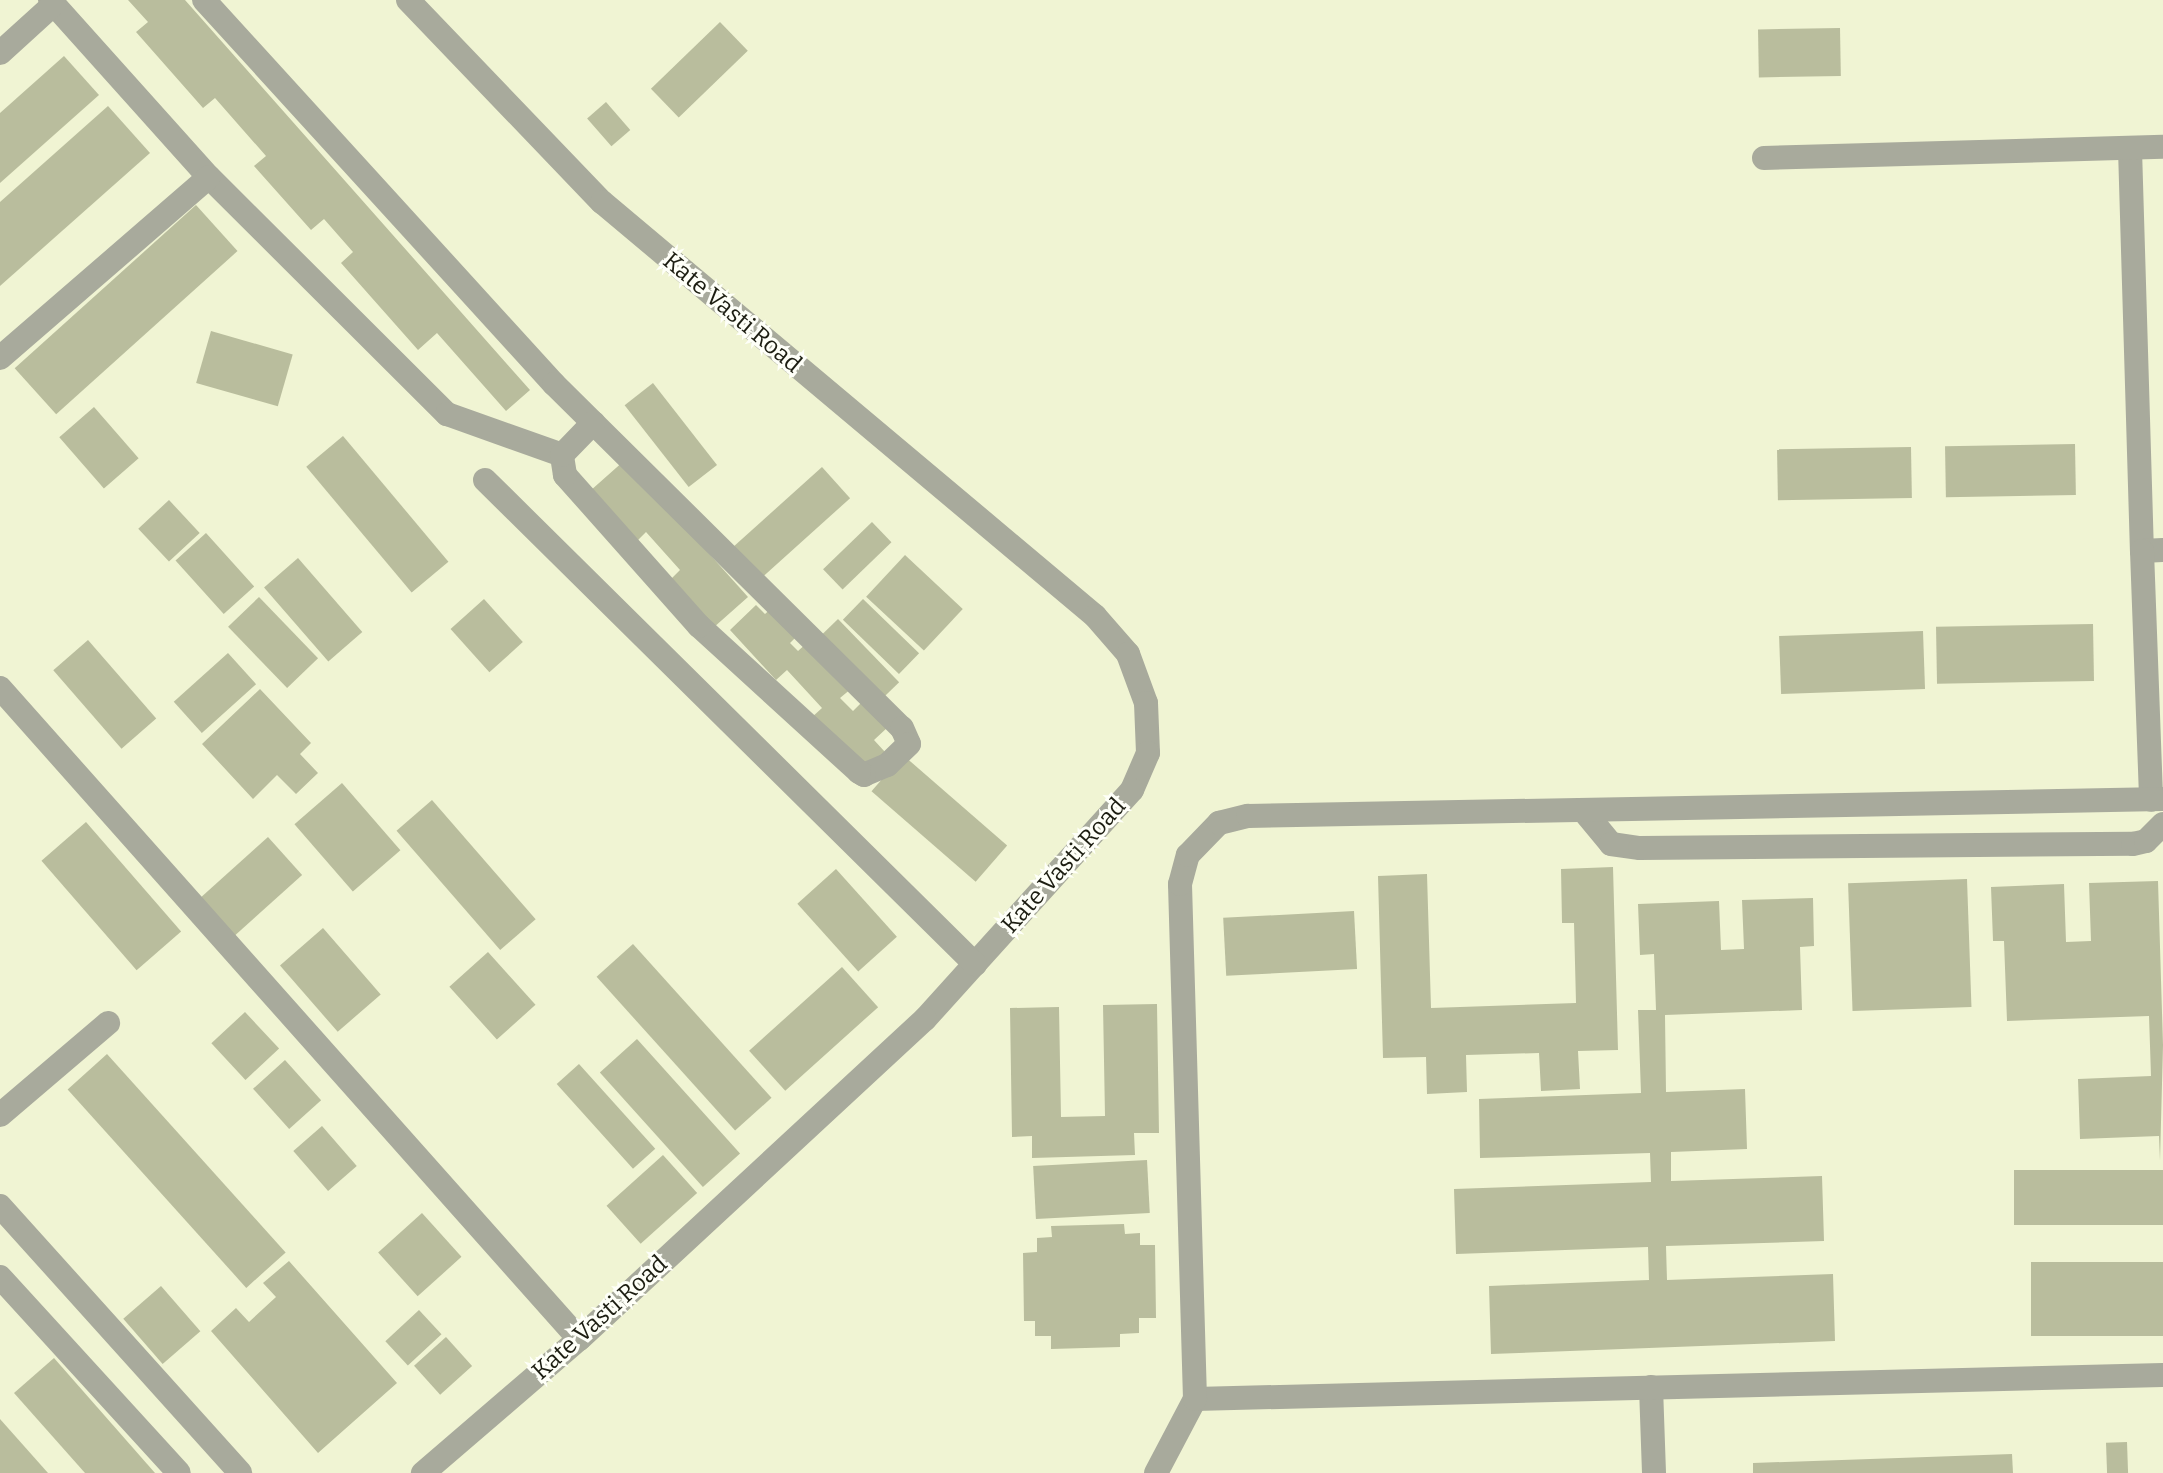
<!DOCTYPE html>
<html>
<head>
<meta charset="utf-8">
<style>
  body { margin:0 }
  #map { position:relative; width:2163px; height:1473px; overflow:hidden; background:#f0f4d3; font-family:Bitter,serif }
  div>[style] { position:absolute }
  .building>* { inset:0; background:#b9bd9d; transform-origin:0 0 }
  .minor>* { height:24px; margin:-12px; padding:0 12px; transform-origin:12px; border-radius:12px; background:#a8aa9c }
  span { translate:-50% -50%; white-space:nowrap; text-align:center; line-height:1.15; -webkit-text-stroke:6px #fefff8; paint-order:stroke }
  .street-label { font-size:24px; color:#1c1d11 }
</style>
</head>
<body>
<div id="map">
  <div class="building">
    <i style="clip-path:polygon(128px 0,185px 0,530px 390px,506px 411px,437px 333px,418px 350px,341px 263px,353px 252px,324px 219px,311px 230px,254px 166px,266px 156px,215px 98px,203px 108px,136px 32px,148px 22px)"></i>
    <i style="left:720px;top:22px;width:40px;height:96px;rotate:46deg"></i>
    <i style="left:1840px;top:28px;width:48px;height:82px;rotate:89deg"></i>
    <i style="clip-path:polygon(64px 56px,99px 95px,0 183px,0 113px)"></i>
    <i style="left:606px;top:102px;width:37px;height:25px;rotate:49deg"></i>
    <i style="clip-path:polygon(108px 106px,150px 153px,0 286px,0 202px)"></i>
    <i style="left:196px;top:205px;width:62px;height:244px;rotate:48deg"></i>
    <i style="left:211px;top:331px;width:85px;height:54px;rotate:16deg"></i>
    <i style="left:653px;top:383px;width:104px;height:36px;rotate:52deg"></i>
    <i style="left:94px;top:407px;width:68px;height:46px;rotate:49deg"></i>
    <i style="left:343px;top:436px;width:164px;height:48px;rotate:50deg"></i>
    <i style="left:2075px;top:444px;width:51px;height:130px;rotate:89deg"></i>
    <i style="left:1911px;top:447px;width:51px;height:134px;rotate:89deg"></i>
    <i style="clip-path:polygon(625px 460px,748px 597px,713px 628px,670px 580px,680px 570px,646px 532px,636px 542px,590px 491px)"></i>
    <i style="left:822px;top:467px;width:42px;height:123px;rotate:48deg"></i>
    <i style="left:169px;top:500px;width:45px;height:42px;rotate:47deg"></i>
    <i style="left:872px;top:522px;width:28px;height:68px;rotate:46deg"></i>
    <i style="left:206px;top:533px;width:72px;height:41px;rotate:48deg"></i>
    <i style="left:905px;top:555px;width:79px;height:57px;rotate:43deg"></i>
    <i style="left:298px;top:558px;width:98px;height:45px;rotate:49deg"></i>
    <i style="left:259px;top:597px;width:85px;height:43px;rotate:46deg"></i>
    <i style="left:484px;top:599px;width:58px;height:45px;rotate:48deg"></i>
    <i style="left:863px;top:599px;width:78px;height:29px;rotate:44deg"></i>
    <i style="clip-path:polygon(756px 605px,765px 614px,775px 605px,800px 633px,790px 643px,798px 651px,808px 642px,852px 688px,840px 698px,853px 711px,863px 701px,888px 727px,874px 740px,885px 752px,862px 773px,811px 718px,822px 708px,787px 670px,776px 680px,730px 630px)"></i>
    <i style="left:838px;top:619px;width:88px;height:29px;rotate:46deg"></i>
    <i style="left:2093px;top:624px;width:57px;height:157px;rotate:89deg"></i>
    <i style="left:1923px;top:631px;width:58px;height:144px;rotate:88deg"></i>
    <i style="left:88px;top:640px;width:104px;height:46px;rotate:49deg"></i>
    <i style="left:228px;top:653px;width:42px;height:73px;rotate:48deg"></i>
    <i style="clip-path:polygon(260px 689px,311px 743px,300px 754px,318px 773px,296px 794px,277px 775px,253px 799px,202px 744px)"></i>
    <i style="left:903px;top:755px;width:138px;height:48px;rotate:41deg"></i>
    <i style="left:342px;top:783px;width:89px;height:63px;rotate:49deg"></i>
    <i style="left:432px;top:800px;width:158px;height:47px;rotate:49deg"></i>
    <i style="left:86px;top:822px;width:145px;height:59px;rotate:49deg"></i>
    <i style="left:268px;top:837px;width:51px;height:95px;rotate:48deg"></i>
    <i style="clip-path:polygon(1613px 867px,1618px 1050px,1578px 1051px,1580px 1089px,1541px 1091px,1539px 1053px,1466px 1055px,1467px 1092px,1427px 1094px,1426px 1057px,1383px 1058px,1378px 876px,1427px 874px,1431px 1008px,1576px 1003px,1574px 923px,1562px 923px,1561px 869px)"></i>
    <i style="left:836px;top:869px;width:91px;height:52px;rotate:48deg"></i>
    <i style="left:1967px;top:879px;width:128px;height:119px;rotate:88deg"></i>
    <i style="clip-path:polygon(2158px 881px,2163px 1045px,2160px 1161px,2159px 1136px,2080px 1139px,2078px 1079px,2151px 1076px,2149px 1016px,2007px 1021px,2004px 941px,1993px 941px,1991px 887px,2064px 884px,2066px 942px,2091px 941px,2089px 883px)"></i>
    <i style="clip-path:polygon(1813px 898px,1814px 946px,1800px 947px,1802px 1010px,1665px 1015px,1666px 1092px,1745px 1089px,1747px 1149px,1671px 1152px,1671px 1181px,1822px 1176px,1824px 1241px,1666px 1246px,1667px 1280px,1833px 1274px,1835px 1341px,1491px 1354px,1489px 1286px,1649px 1280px,1648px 1247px,1456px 1254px,1454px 1189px,1651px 1182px,1650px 1153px,1480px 1158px,1479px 1099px,1641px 1093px,1638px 1010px,1656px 1010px,1654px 954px,1640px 955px,1638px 904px,1719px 901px,1721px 950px,1744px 949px,1742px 900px)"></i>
    <i style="left:1354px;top:911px;width:58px;height:131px;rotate:87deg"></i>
    <i style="left:323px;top:928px;width:88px;height:57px;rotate:49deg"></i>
    <i style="left:633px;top:944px;width:207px;height:49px;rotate:48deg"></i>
    <i style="left:488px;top:952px;width:71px;height:52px;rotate:48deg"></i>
    <i style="left:842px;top:967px;width:54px;height:125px;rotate:48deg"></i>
    <i style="clip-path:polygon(1157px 1004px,1159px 1133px,1134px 1133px,1135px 1155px,1032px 1158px,1032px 1136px,1012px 1137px,1010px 1008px,1059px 1007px,1061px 1117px,1105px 1116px,1103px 1005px)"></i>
    <i style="left:245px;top:1012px;width:50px;height:46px;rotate:47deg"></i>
    <i style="left:637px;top:1039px;width:154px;height:50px;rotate:48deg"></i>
    <i style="left:107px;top:1054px;width:267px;height:53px;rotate:48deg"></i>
    <i style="left:285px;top:1060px;width:54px;height:43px;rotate:48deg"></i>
    <i style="left:579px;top:1064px;width:114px;height:30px;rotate:48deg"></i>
    <i style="left:322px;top:1126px;width:53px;height:38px;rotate:49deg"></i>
    <i style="left:663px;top:1155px;width:51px;height:76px;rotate:48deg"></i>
    <i style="left:1147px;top:1160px;width:53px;height:114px;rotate:87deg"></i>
    <i style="left:2163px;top:1170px;width:55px;height:149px;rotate:90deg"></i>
    <i style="left:422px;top:1213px;width:59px;height:59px;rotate:48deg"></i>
    <i style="clip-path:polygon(1124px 1224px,1125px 1234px,1140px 1233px,1140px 1245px,1155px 1245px,1156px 1318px,1139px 1318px,1139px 1333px,1120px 1334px,1120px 1347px,1051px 1349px,1051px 1336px,1035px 1336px,1035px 1321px,1024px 1321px,1023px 1253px,1037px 1252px,1037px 1238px,1052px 1237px,1051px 1226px)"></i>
    <i style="clip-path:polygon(289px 1261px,397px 1383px,318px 1453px,211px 1331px,236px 1308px,249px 1322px,276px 1297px,263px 1283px)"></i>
    <i style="left:2163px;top:1262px;width:74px;height:132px;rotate:90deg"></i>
    <i style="left:161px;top:1286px;width:60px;height:50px;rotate:49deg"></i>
    <i style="left:419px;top:1310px;width:33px;height:46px;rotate:47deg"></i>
    <i style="left:446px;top:1337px;width:39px;height:43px;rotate:48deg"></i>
    <i style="clip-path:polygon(54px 1358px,155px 1473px,85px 1473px,14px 1393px)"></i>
    <i style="clip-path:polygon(0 1419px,48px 1473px,0 1473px)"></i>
    <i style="left:2127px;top:1442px;width:31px;height:21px;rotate:88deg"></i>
    <i style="clip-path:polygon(2012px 1454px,2013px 1473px,1753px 1473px,1753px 1463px)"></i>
  </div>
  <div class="minor">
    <i style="left:50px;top:0;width:238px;rotate:48.1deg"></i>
    <i style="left:209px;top:177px;width:336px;rotate:44.9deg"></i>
    <i style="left:447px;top:414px;width:122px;rotate:19.6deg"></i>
    <i style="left:204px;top:0;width:520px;rotate:47.65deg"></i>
    <i style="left:554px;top:384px;width:489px;rotate:44.7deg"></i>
    <i style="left:902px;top:728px;width:17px;rotate:66deg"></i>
    <i style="left:909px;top:744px;width:30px;rotate:136deg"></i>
    <i style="left:887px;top:765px;width:25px;rotate:157deg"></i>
    <i style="left:864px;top:775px;width:6px;rotate:-149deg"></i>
    <i style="left:859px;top:772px;width:217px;rotate:-137.6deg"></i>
    <i style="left:699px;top:626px;width:202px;rotate:-131.6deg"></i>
    <i style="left:565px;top:475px;width:20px;rotate:-99deg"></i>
    <i style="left:562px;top:455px;width:45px;rotate:-45.9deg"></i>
    <i style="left:408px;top:0;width:280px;rotate:46.2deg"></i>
    <i style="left:602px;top:202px;width:644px;rotate:40.02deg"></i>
    <i style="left:1095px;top:616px;width:50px;rotate:49deg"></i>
    <i style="left:1128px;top:654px;width:52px;rotate:69.8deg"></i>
    <i style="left:1146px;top:703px;width:50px;rotate:87.7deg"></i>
    <i style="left:1148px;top:753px;width:40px;rotate:113.4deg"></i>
    <i style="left:1132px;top:790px;width:309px;rotate:132.1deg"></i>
    <i style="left:925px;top:1019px;width:471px;rotate:137.2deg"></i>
    <i style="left:579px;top:1339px;width:206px;rotate:139.3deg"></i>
    <i style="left:0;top:53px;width:73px;rotate:-42.2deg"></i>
    <i style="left:2130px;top:149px;width:402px;rotate:88.3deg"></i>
    <i style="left:2142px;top:551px;width:21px;rotate:-3deg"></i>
    <i style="left:1764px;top:158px;width:399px;rotate:-1.6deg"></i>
    <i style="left:0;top:358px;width:276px;rotate:-40.9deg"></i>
    <i style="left:485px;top:480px;width:689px;rotate:44.65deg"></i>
    <i style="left:2142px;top:551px;width:249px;rotate:87.9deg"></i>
    <i style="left:0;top:688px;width:871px;rotate:48.35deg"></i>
    <i style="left:1583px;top:810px;width:44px;rotate:50.5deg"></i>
    <i style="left:1611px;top:844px;width:29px;rotate:8deg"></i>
    <i style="left:1640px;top:848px;width:493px;rotate:-0.5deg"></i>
    <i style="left:2133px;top:844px;width:13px;rotate:-13deg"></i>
    <i style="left:2146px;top:841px;width:24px;rotate:-45deg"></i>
    <i style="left:0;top:1115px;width:142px;rotate:-40.4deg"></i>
    <i style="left:0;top:1206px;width:359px;rotate:48deg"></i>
    <i style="left:0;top:1277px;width:265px;rotate:47.6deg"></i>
    <i style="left:1651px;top:1387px;width:86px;rotate:88deg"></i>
    <i style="left:1195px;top:1399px;width:968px;rotate:-1.42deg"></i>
    <i style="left:1156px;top:1473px;width:84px;rotate:-62.2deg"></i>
    <i style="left:1195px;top:1399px;width:515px;rotate:-91.67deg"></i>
    <i style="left:1180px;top:884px;width:30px;rotate:-75deg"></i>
    <i style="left:1188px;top:855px;width:45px;rotate:-45.9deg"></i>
    <i style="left:1219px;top:823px;width:30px;rotate:-14deg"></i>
    <i style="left:1248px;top:816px;width:915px;rotate:-1.06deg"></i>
  </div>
  <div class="street-label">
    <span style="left:732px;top:313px;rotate:40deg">Kate Vasti Road</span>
    <span style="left:1064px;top:866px;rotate:-48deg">Kate Vasti Road</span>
    <span style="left:600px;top:1318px;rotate:-42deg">Kate Vasti Road</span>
  </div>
</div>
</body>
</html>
